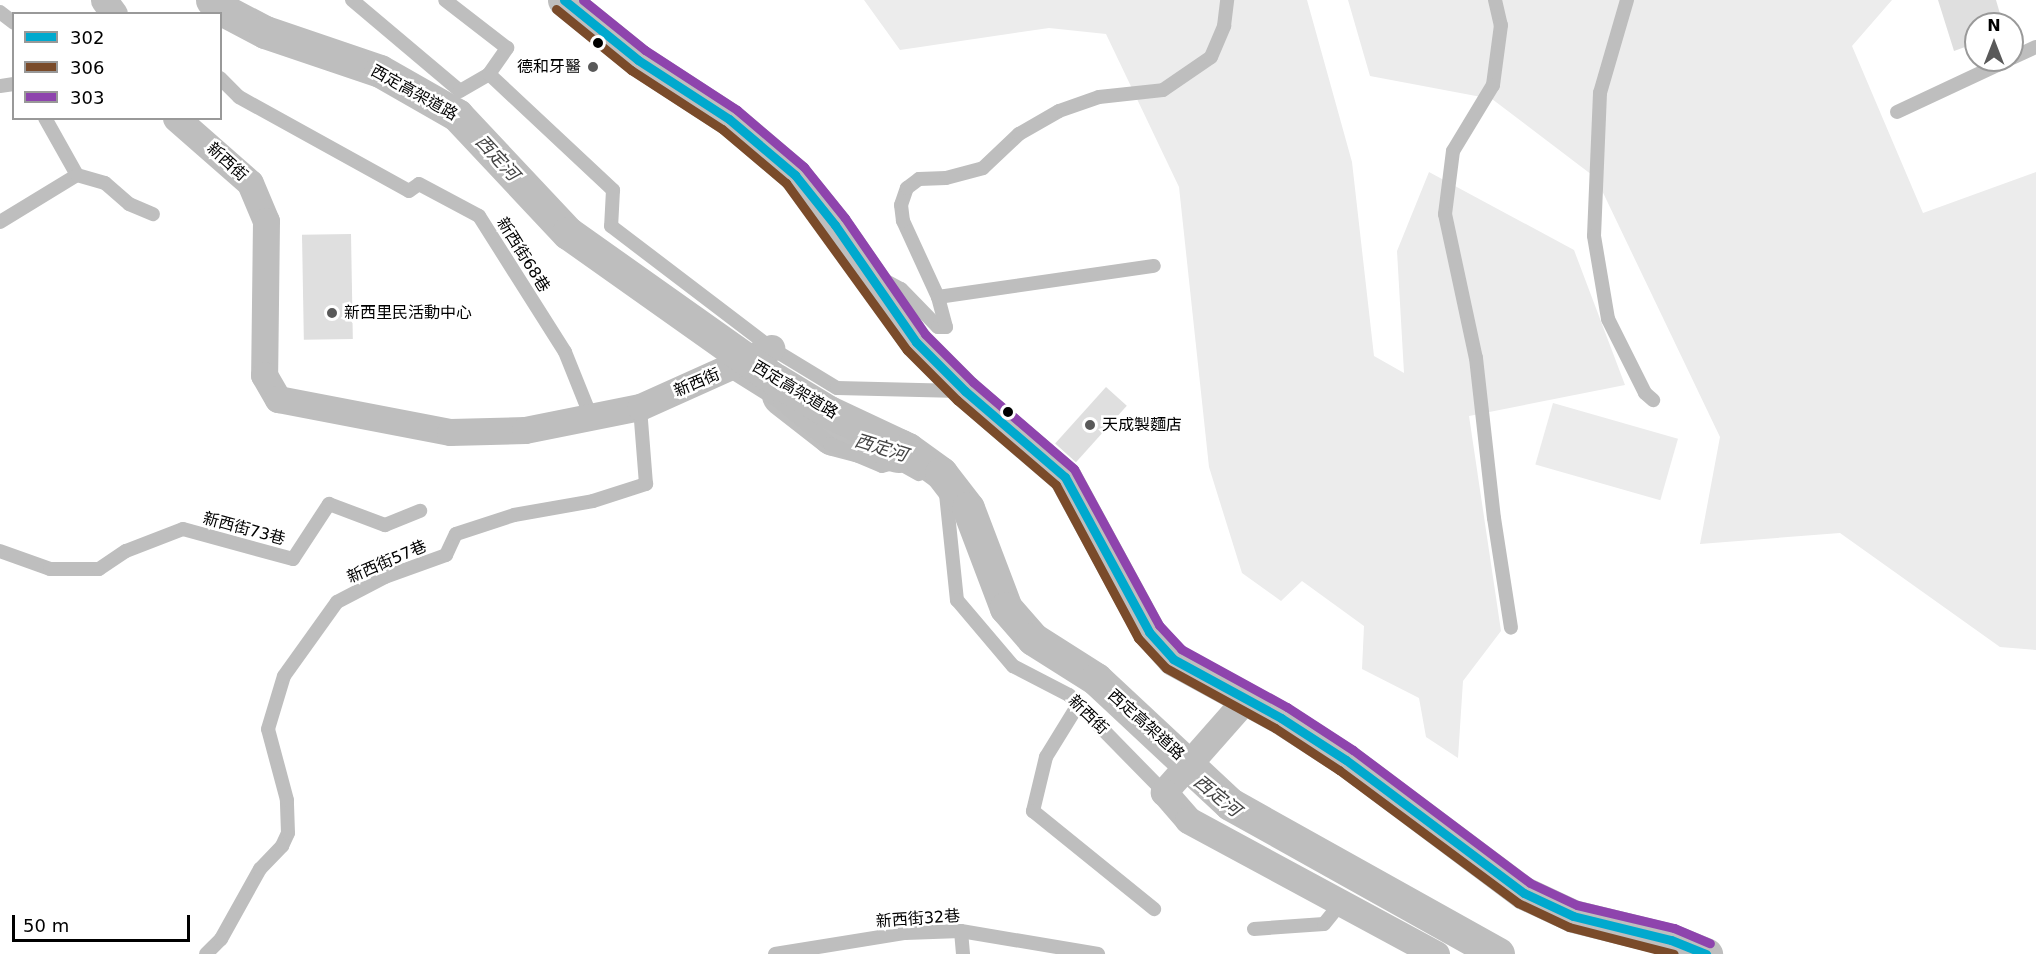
<!DOCTYPE html>
<html>
<head>
<meta charset="utf-8">
<style>
  body { margin:0 }
  #map { position:relative; width:2036px; height:954px; overflow:hidden; background:#fff; font-family:"DejaVu Sans","Noto Sans TC",sans-serif }
  div>[style] { position:absolute }
  .green>* { inset:0; background:#ececec; transform-origin:0 0 }
  .river>* { height:44px; margin:-22px; padding:0 22px; transform-origin:22px; border-radius:22px; background:#bfbfbf }
  .building>* { inset:0; background:#dfdfdf; transform-origin:0 0 }
  .service>* { height:14px; margin:-7px; padding:0 7px; transform-origin:7px; border-radius:7px; background:#bebebe }
  .minor>* { height:27px; margin:-13.5px; padding:0 13.5px; transform-origin:13.5px; border-radius:13.5px; background:#bebebe }
  .tertiary>* { height:33px; margin:-16.5px; padding:0 16.5px; transform-origin:16.5px; border-radius:16.5px; background:#bebebe }
  .tertiary-bridge>* { height:33px; margin:-16.5px; padding:0 16.5px; transform-origin:16.5px; border-radius:16.5px; background:#bebebe }
  .bus-1>* { height:9px; margin:-4.5px; padding:0 4.5px; transform-origin:4.5px; border-radius:4.5px; background:#00a9ce }
  .bus-2>* { height:9px; margin:-4.5px; padding:0 4.5px; transform-origin:4.5px; border-radius:4.5px; background:#7a4b2a }
  .bus-3>* { height:9px; margin:-4.5px; padding:0 4.5px; transform-origin:4.5px; border-radius:4.5px; background:#8e44ad }
  .dots>* { width:16px; height:16px; translate:-50% -50%; box-sizing:border-box; border:3px solid #fff; border-radius:50% }
  span { translate:-50% -50%; white-space:nowrap; text-align:center; line-height:1.15; -webkit-text-stroke:5px #fff; paint-order:stroke }
  .poi-label { font-size:16px; color:#000 }
  .right { translate:-100% -50%; text-align:right }
  .left { translate:0 -50%; text-align:left }
  .street-label { font-size:16px; color:#000 }
  .water-label { font-size:18px; color:#444; font-style:italic }
  .legend { position:absolute; left:12px; top:12px; width:210px; height:108px; box-sizing:border-box; background:#fff; border:2px solid #999; margin:0; padding:8px 10px; list-style:none; font-size:18px; color:#000 }
  .legend li { display:flex; align-items:center; gap:12px; height:30px }
  .legend b { width:30px; border:2px solid #999 }
  .north { position:absolute; left:1964px; top:12px; width:60px; height:60px; box-sizing:border-box; background:#fff; border:2px solid #999; border-radius:50%; rotate:0deg; font-size:16px; font-weight:700; line-height:24px; text-align:center; color:#000 }
  .north::after { content:''; display:block; margin:auto; width:21px; height:27px; background:#595959; clip-path:polygon(50% 0,100% 100%,50% 72%,0 100%) }
  .scale { position:absolute; left:12px; top:915px; width:178px; height:27px; box-sizing:border-box; border:3px solid #000; border-top:0; padding-left:8px; font-size:18px; line-height:21px; white-space:nowrap; color:#000; -webkit-text-stroke:4px #fff; paint-order:stroke }
</style>
</head>
<body>
<div id="map">
  <div class="green">
    <i style="clip-path:polygon(864px 0,1307px 0,1352px 162px,1374px 356px,1404px 373px,1397px 251px,1429px 172px,1574px 250px,1625px 385px,1469px 416px,1501px 631px,1463px 681px,1458px 758px,1426px 737px,1419px 698px,1362px 669px,1364px 626px,1302px 581px,1281px 601px,1242px 573px,1209px 467px,1179px 187px,1106px 34px,1049px 28px,900px 50px)"></i>
    <i style="clip-path:polygon(1348px 0,1892px 0,1852px 46px,1923px 213px,2036px 172px,2036px 650px,2000px 647px,1840px 533px,1700px 544px,1720px 437px,1596px 178px,1492px 99px,1370px 76px)"></i>
    <i style="left:1553px;top:403px;width:130px;height:64px;rotate:16deg"></i>
  </div>
  <div class="river">
    <i style="left:784px;top:395px;width:63px;rotate:38deg"></i>
    <i style="left:834px;top:434px;width:67px;rotate:14.7deg"></i>
  </div>
  <div class="building">
    <i style="clip-path:polygon(1938px 0,1996px 0,2003px 24px,1976px 24px,1976px 43px,1954px 51px)"></i>
    <i style="left:351px;top:234px;width:105px;height:49px;rotate:89deg"></i>
    <i style="left:1106px;top:387px;width:28px;height:76px;rotate:42deg"></i>
  </div>
  <div class="service">
    <i style="left:352px;top:0;width:141px;rotate:40.1deg"></i>
    <i style="left:460px;top:91px;width:34px;rotate:-30deg"></i>
    <i style="left:489px;top:74px;width:32px;rotate:-55deg"></i>
    <i style="left:507px;top:48px;width:78px;rotate:-142.3deg"></i>
    <i style="left:1495px;top:0;width:26px;rotate:77deg"></i>
    <i style="left:1501px;top:25px;width:61px;rotate:97.6deg"></i>
    <i style="left:1493px;top:85px;width:77px;rotate:121.2deg"></i>
    <i style="left:1453px;top:151px;width:64px;rotate:97.2deg"></i>
    <i style="left:1445px;top:214px;width:147px;rotate:77.9deg"></i>
    <i style="left:1476px;top:358px;width:161px;rotate:83.6deg"></i>
    <i style="left:1494px;top:518px;width:111px;rotate:81.2deg"></i>
    <i style="left:1627px;top:0;width:97px;rotate:106.2deg"></i>
    <i style="left:1600px;top:93px;width:143px;rotate:92.4deg"></i>
    <i style="left:1594px;top:236px;width:84px;rotate:80.4deg"></i>
    <i style="left:1608px;top:319px;width:83px;rotate:63.4deg"></i>
    <i style="left:1645px;top:393px;width:11px;rotate:41deg"></i>
    <i style="left:0;top:12px;width:18px;rotate:38deg"></i>
    <i style="left:2012px;top:58px;width:26px;rotate:-25deg"></i>
    <i style="left:489px;top:74px;width:170px;rotate:43.1deg"></i>
    <i style="left:613px;top:190px;width:36px;rotate:93deg"></i>
    <i style="left:611px;top:226px;width:201px;rotate:37.3deg"></i>
    <i style="left:771px;top:348px;width:77px;rotate:31.2deg"></i>
    <i style="left:837px;top:388px;width:123px;rotate:1.4deg"></i>
    <i style="left:220px;top:78px;width:27px;rotate:45deg"></i>
    <i style="left:239px;top:97px;width:194px;rotate:28.9deg"></i>
    <i style="left:409px;top:191px;width:12px;rotate:-35deg"></i>
    <i style="left:419px;top:184px;width:68px;rotate:28.1deg"></i>
    <i style="left:479px;top:216px;width:161px;rotate:57.7deg"></i>
    <i style="left:565px;top:352px;width:72px;rotate:68.1deg"></i>
    <i style="left:0;top:86px;width:14px;rotate:-8deg"></i>
    <i style="left:1897px;top:112px;width:123px;rotate:-25.1deg"></i>
    <i style="left:45px;top:118px;width:65px;rotate:60.7deg"></i>
    <i style="left:0;top:222px;width:90px;rotate:-31.4deg"></i>
    <i style="left:77px;top:175px;width:29px;rotate:16deg"></i>
    <i style="left:105px;top:183px;width:32px;rotate:41deg"></i>
    <i style="left:129px;top:204px;width:26px;rotate:23deg"></i>
    <i style="left:882px;top:279px;width:21px;rotate:28deg"></i>
    <i style="left:901px;top:289px;width:53px;rotate:45.8deg"></i>
    <i style="left:938px;top:327px;width:8px"></i>
    <i style="left:946px;top:327px;width:31px;rotate:-105deg"></i>
    <i style="left:938px;top:297px;width:84px;rotate:-114.7deg"></i>
    <i style="left:903px;top:221px;width:16px;rotate:-97deg"></i>
    <i style="left:901px;top:205px;width:18px;rotate:-71deg"></i>
    <i style="left:907px;top:188px;width:15px;rotate:-37deg"></i>
    <i style="left:919px;top:179px;width:27px;rotate:-2deg"></i>
    <i style="left:946px;top:178px;width:38px;rotate:-15deg"></i>
    <i style="left:983px;top:168px;width:50px;rotate:-43.4deg"></i>
    <i style="left:1019px;top:134px;width:46px;rotate:-29.9deg"></i>
    <i style="left:1059px;top:111px;width:42px;rotate:-19.3deg"></i>
    <i style="left:1099px;top:97px;width:64px;rotate:-6.2deg"></i>
    <i style="left:1163px;top:90px;width:58px;rotate:-34.5deg"></i>
    <i style="left:1211px;top:57px;width:34px;rotate:-67deg"></i>
    <i style="left:1224px;top:26px;width:26px;rotate:-83deg"></i>
    <i style="left:938px;top:297px;width:218px;rotate:-8.2deg"></i>
    <i style="left:729px;top:370px;width:60px;rotate:32.1deg"></i>
    <i style="left:780px;top:402px;width:65px;rotate:40deg"></i>
    <i style="left:830px;top:444px;width:56px;rotate:22.9deg"></i>
    <i style="left:882px;top:466px;width:16px;rotate:-15deg"></i>
    <i style="left:897px;top:462px;width:25px;rotate:29deg"></i>
    <i style="left:946px;top:494px;width:107px;rotate:84.1deg"></i>
    <i style="left:957px;top:600px;width:87px;rotate:49.7deg"></i>
    <i style="left:1013px;top:666px;width:63px;rotate:27.4deg"></i>
    <i style="left:1069px;top:695px;width:136px;rotate:45.6deg"></i>
    <i style="left:0;top:551px;width:53px;rotate:19.8deg"></i>
    <i style="left:50px;top:569px;width:49px"></i>
    <i style="left:99px;top:569px;width:32px;rotate:-34deg"></i>
    <i style="left:126px;top:551px;width:61px;rotate:-21.1deg"></i>
    <i style="left:183px;top:529px;width:114px;rotate:15.3deg"></i>
    <i style="left:293px;top:559px;width:66px;rotate:-56.8deg"></i>
    <i style="left:329px;top:504px;width:60px;rotate:20.6deg"></i>
    <i style="left:385px;top:525px;width:38px;rotate:-22deg"></i>
    <i style="left:1078px;top:705px;width:61px;rotate:121.6deg"></i>
    <i style="left:1046px;top:757px;width:56px;rotate:103.5deg"></i>
    <i style="left:1033px;top:811px;width:156px;rotate:39deg"></i>
    <i style="left:1254px;top:929px;width:70px;rotate:-4.1deg"></i>
    <i style="left:1324px;top:924px;width:27px;rotate:-51deg"></i>
    <i style="left:961px;top:931px;width:23px;rotate:85deg"></i>
    <i style="left:206px;top:954px;width:21px;rotate:-45deg"></i>
    <i style="left:221px;top:939px;width:80px;rotate:-60.9deg"></i>
    <i style="left:260px;top:869px;width:32px;rotate:-46deg"></i>
    <i style="left:282px;top:846px;width:14px;rotate:-65deg"></i>
    <i style="left:288px;top:833px;width:33px;rotate:-92deg"></i>
    <i style="left:287px;top:800px;width:73px;rotate:-105deg"></i>
    <i style="left:268px;top:729px;width:55px;rotate:-73.2deg"></i>
    <i style="left:284px;top:676px;width:91px;rotate:-54.4deg"></i>
    <i style="left:337px;top:602px;width:54px;rotate:-27.5deg"></i>
    <i style="left:385px;top:577px;width:65px;rotate:-19.8deg"></i>
    <i style="left:446px;top:555px;width:23px;rotate:-65deg"></i>
    <i style="left:456px;top:534px;width:61px;rotate:-18.1deg"></i>
    <i style="left:514px;top:515px;width:80px;rotate:-10deg"></i>
    <i style="left:593px;top:501px;width:56px;rotate:-17.8deg"></i>
    <i style="left:646px;top:484px;width:77px;rotate:-94.5deg"></i>
    <i style="left:775px;top:954px;width:132px;rotate:-9.2deg"></i>
    <i style="left:905px;top:933px;width:56px;rotate:-2deg"></i>
    <i style="left:961px;top:931px;width:139px;rotate:9.5deg"></i>
  </div>
  <div class="minor">
    <i style="left:104px;top:0;width:17px;rotate:54deg"></i>
    <i style="left:176px;top:118px;width:98px;rotate:41.3deg"></i>
    <i style="left:250px;top:183px;width:41px;rotate:67.2deg"></i>
    <i style="left:266px;top:221px;width:154px;rotate:90.7deg"></i>
    <i style="left:264px;top:375px;width:28px;rotate:60deg"></i>
    <i style="left:278px;top:399px;width:175px;rotate:10.9deg"></i>
    <i style="left:450px;top:432px;width:75px;rotate:-1.5deg"></i>
    <i style="left:525px;top:430px;width:117px;rotate:-11.3deg"></i>
    <i style="left:640px;top:407px;width:144px;rotate:-24.2deg"></i>
    <i style="left:1245px;top:700px;width:123px;rotate:131.4deg"></i>
    <i style="left:1164px;top:792px;width:37px;rotate:49deg"></i>
    <i style="left:1188px;top:820px;width:282px;rotate:28.4deg"></i>
  </div>
  <div class="tertiary">
    <i style="left:564px;top:0;width:95px;rotate:39deg"></i>
    <i style="left:638px;top:60px;width:108px;rotate:33deg"></i>
    <i style="left:729px;top:119px;width:87px;rotate:40.3deg"></i>
    <i style="left:795px;top:175px;width:64px;rotate:51.3deg"></i>
    <i style="left:835px;top:225px;width:142px;rotate:55.3deg"></i>
    <i style="left:916px;top:342px;width:69px;rotate:45deg"></i>
    <i style="left:965px;top:391px;width:132px;rotate:40.7deg"></i>
    <i style="left:1065px;top:477px;width:176px;rotate:61.5deg"></i>
    <i style="left:1149px;top:632px;width:36px;rotate:48deg"></i>
    <i style="left:1173px;top:659px;width:123px;rotate:28.6deg"></i>
    <i style="left:1281px;top:718px;width:77px;rotate:32.9deg"></i>
    <i style="left:1346px;top:760px;width:222px;rotate:36.8deg"></i>
    <i style="left:1524px;top:893px;width:54px;rotate:25.1deg"></i>
    <i style="left:1573px;top:916px;width:101px;rotate:13.8deg"></i>
    <i style="left:1671px;top:940px;width:38px;rotate:22deg"></i>
  </div>
  <div class="tertiary-bridge">
    <i style="left:212px;top:0;width:13px;rotate:45deg"></i>
    <i style="left:221px;top:9px;width:50px;rotate:27.6deg"></i>
    <i style="left:265px;top:32px;width:121px;rotate:18.7deg"></i>
    <i style="left:380px;top:71px;width:89px;rotate:29.7deg"></i>
    <i style="left:457px;top:115px;width:162px;rotate:46.8deg"></i>
    <i style="left:568px;top:233px;width:255px;rotate:35.3deg"></i>
    <i style="left:776px;top:380px;width:62px;rotate:31.1deg"></i>
    <i style="left:829px;top:412px;width:87px;rotate:25.1deg"></i>
    <i style="left:908px;top:449px;width:41px;rotate:36deg"></i>
    <i style="left:941px;top:473px;width:44px;rotate:52.4deg"></i>
    <i style="left:968px;top:508px;width:107px;rotate:69.2deg"></i>
    <i style="left:1006px;top:608px;width:41px;rotate:48.9deg"></i>
    <i style="left:1033px;top:639px;width:75px;rotate:32.4deg"></i>
    <i style="left:1096px;top:679px;width:183px;rotate:43deg"></i>
    <i style="left:1230px;top:804px;width:307px;rotate:29.2deg"></i>
  </div>
  <div class="bus-1">
    <i style="left:564px;top:0;width:95px;rotate:39deg"></i>
    <i style="left:638px;top:60px;width:108px;rotate:33deg"></i>
    <i style="left:729px;top:119px;width:87px;rotate:40.3deg"></i>
    <i style="left:795px;top:175px;width:64px;rotate:51.3deg"></i>
    <i style="left:835px;top:225px;width:142px;rotate:55.3deg"></i>
    <i style="left:916px;top:342px;width:69px;rotate:45deg"></i>
    <i style="left:965px;top:391px;width:132px;rotate:40.7deg"></i>
    <i style="left:1065px;top:477px;width:176px;rotate:61.5deg"></i>
    <i style="left:1149px;top:632px;width:36px;rotate:48deg"></i>
    <i style="left:1173px;top:659px;width:123px;rotate:28.6deg"></i>
    <i style="left:1281px;top:718px;width:77px;rotate:32.9deg"></i>
    <i style="left:1346px;top:760px;width:222px;rotate:36.8deg"></i>
    <i style="left:1524px;top:893px;width:54px;rotate:25.1deg"></i>
    <i style="left:1573px;top:916px;width:101px;rotate:13.8deg"></i>
    <i style="left:1671px;top:940px;width:38px;rotate:22deg"></i>
  </div>
  <div class="bus-2">
    <i style="left:556px;top:9px;width:97px;rotate:39.1deg"></i>
    <i style="left:631px;top:70px;width:108px;rotate:33deg"></i>
    <i style="left:722px;top:129px;width:84px;rotate:40.2deg"></i>
    <i style="left:786px;top:183px;width:206px;rotate:54.1deg"></i>
    <i style="left:907px;top:350px;width:71px;rotate:45deg"></i>
    <i style="left:957px;top:400px;width:130px;rotate:40.6deg"></i>
    <i style="left:1056px;top:485px;width:174px;rotate:61.8deg"></i>
    <i style="left:1138px;top:638px;width:41px;rotate:47deg"></i>
    <i style="left:1166px;top:668px;width:124px;rotate:28.8deg"></i>
    <i style="left:1275px;top:728px;width:77px;rotate:33.3deg"></i>
    <i style="left:1339px;top:770px;width:223px;rotate:36.6deg"></i>
    <i style="left:1518px;top:903px;width:56px;rotate:25.2deg"></i>
    <i style="left:1569px;top:927px;width:108px;rotate:14.4deg"></i>
  </div>
  <div class="bus-3">
    <i style="left:583px;top:0;width:80px;rotate:38.9deg"></i>
    <i style="left:645px;top:50px;width:110px;rotate:33.1deg"></i>
    <i style="left:737px;top:110px;width:88px;rotate:40.4deg"></i>
    <i style="left:804px;top:167px;width:65px;rotate:51.2deg"></i>
    <i style="left:845px;top:218px;width:141px;rotate:55.4deg"></i>
    <i style="left:925px;top:334px;width:68px;rotate:45deg"></i>
    <i style="left:973px;top:382px;width:133px;rotate:40.7deg"></i>
    <i style="left:1074px;top:469px;width:178px;rotate:61.4deg"></i>
    <i style="left:1159px;top:625px;width:33px;rotate:47deg"></i>
    <i style="left:1181px;top:649px;width:121px;rotate:28.7deg"></i>
    <i style="left:1287px;top:707px;width:79px;rotate:33.1deg"></i>
    <i style="left:1353px;top:750px;width:221px;rotate:36.9deg"></i>
    <i style="left:1530px;top:883px;width:52px;rotate:25.1deg"></i>
    <i style="left:1577px;top:905px;width:100px;rotate:13.3deg"></i>
    <i style="left:1674px;top:928px;width:39px;rotate:23deg"></i>
  </div>
  <div class="dots">
    <i style="left:598px;top:43px;background:#000"></i>
    <i style="left:593px;top:67px;background:#595959"></i>
    <i style="left:332px;top:313px;background:#595959"></i>
    <i style="left:1008px;top:412px;background:#000"></i>
    <i style="left:1090px;top:425px;background:#595959"></i>
  </div>
  <div class="poi-label">
    <span class="right" style="left:581px;top:67px">德和牙醫</span>
    <span class="left" style="left:344px;top:313px">新西里民活動中心</span>
    <span class="left" style="left:1102px;top:425px">天成製麵店</span>
  </div>
  <div class="street-label">
    <span style="left:414px;top:93px;rotate:29deg">西定高架道路</span>
    <span style="left:227px;top:162px;rotate:42deg">新西街</span>
    <span style="left:523px;top:255px;rotate:58deg">新西街68巷</span>
    <span style="left:697px;top:383px;rotate:-23deg">新西街</span>
    <span style="left:795px;top:390px;rotate:31deg">西定高架道路</span>
    <span style="left:244px;top:529px;rotate:15deg">新西街73巷</span>
    <span style="left:387px;top:562px;rotate:-23deg">新西街57巷</span>
    <span style="left:1088px;top:715px;rotate:44deg">新西街</span>
    <span style="left:1146px;top:725px;rotate:42deg">西定高架道路</span>
    <span style="left:918px;top:919px;rotate:-4deg">新西街32巷</span>
  </div>
  <div class="water-label">
    <span style="left:497px;top:158px;rotate:47deg">西定河</span>
    <span style="left:881px;top:448px;rotate:17deg">西定河</span>
    <span style="left:1217px;top:796px;rotate:39deg">西定河</span>
  </div>
  <ul class="legend">
  <li><b style="height:8px;background:#00a9ce"></b>302</li>
  <li><b style="height:8px;background:#7a4b2a"></b>306</li>
  <li><b style="height:8px;background:#8e44ad"></b>303</li>
  </ul>
  <div class="north">N</div>
  <div class="scale">50 m</div>
</div>
</body>
</html>
